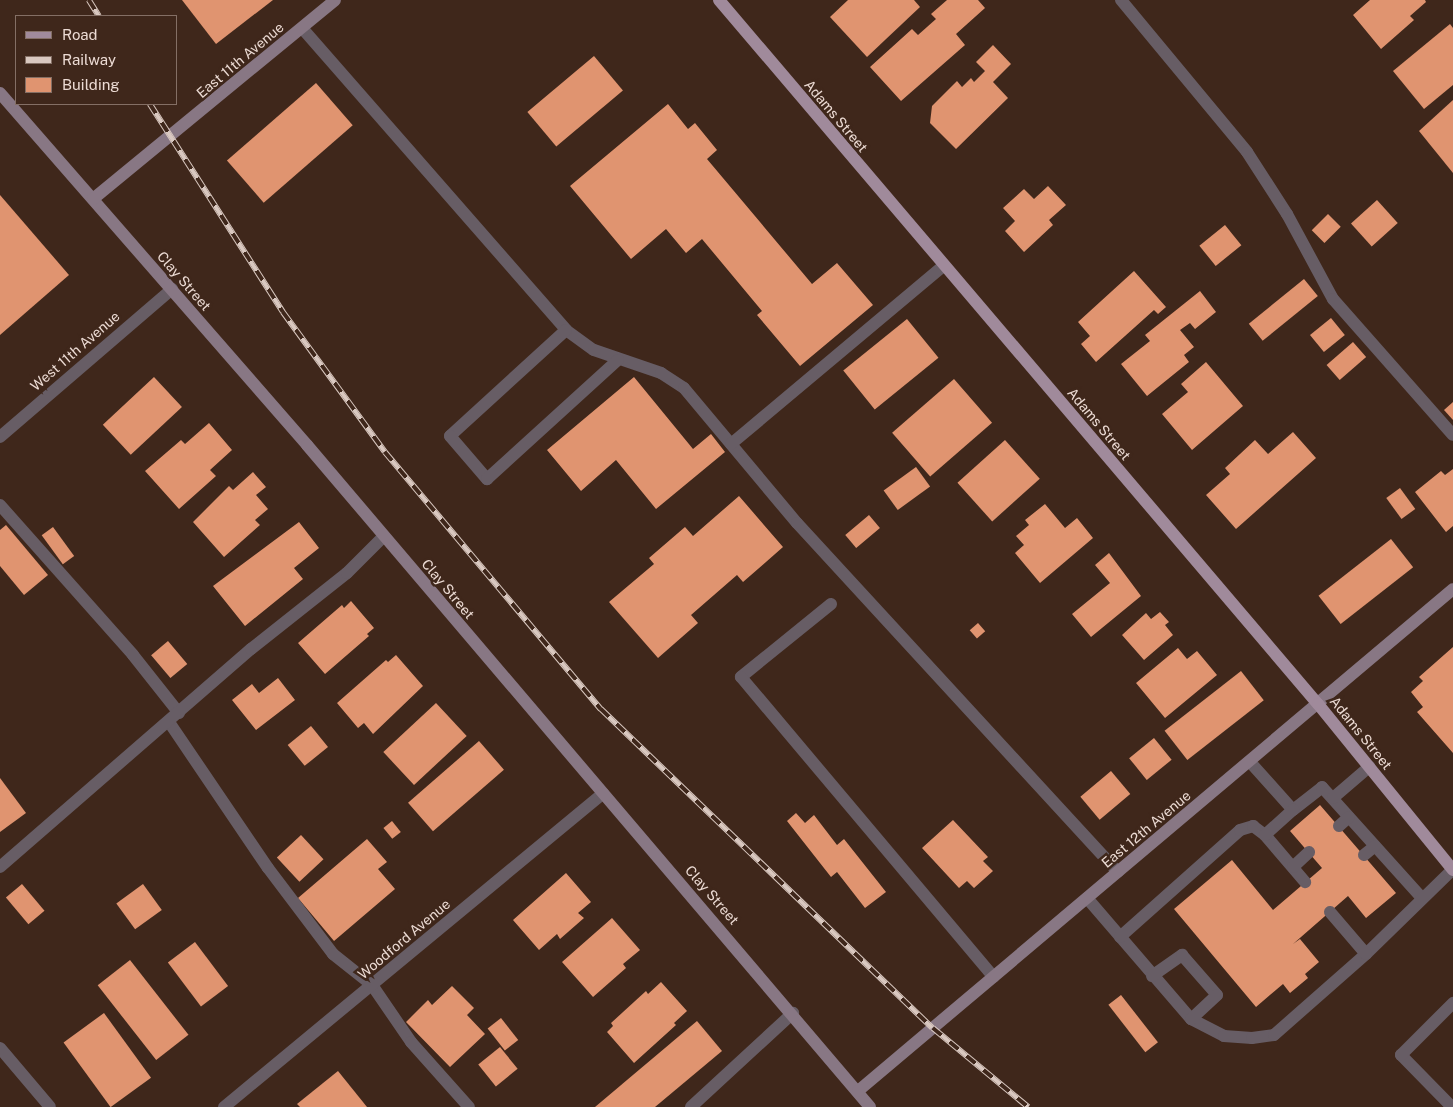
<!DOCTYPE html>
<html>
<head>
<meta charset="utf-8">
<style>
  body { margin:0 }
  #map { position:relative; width:1453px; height:1107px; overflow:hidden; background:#3f271b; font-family:"Public Sans",sans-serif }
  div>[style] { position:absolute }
  .building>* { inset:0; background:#e09470; transform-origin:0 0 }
  .lane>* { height:12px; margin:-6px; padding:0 6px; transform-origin:6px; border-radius:6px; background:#675d65 }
  .street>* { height:12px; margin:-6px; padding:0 6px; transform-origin:6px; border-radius:6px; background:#675d65 }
  .secondary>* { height:12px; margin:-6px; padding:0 6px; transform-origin:6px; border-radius:6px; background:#887784 }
  .primary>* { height:12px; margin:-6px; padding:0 6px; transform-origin:6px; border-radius:6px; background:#a08a9b }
  .rail>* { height:5.5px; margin-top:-2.75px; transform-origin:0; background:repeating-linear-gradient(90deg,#3f271b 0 11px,#d9c8c0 0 22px); box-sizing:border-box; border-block:1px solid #d9c8c0 }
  span { translate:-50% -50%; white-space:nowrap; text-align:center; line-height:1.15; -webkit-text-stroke:5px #3f271b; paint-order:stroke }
  .street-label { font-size:14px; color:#ecdbd4 }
  .legend { position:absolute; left:15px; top:15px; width:162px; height:90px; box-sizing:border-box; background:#3f271b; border:1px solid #846f65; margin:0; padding:6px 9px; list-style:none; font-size:15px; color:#ecdbd4 }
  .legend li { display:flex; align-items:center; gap:10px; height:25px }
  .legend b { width:25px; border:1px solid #846f65 }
</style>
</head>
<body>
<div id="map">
  <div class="building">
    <i style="clip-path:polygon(182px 0,273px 0,216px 44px)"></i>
    <i style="clip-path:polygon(848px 0,914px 0,920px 7px,867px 57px,830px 17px)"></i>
    <i style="clip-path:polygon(947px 0,978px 0,985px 8px,956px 34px,965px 45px,901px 101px,870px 67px,912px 29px,918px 35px,936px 19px,931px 14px)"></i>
    <i style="clip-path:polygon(1370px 0,1425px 0,1426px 2px,1410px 16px,1414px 20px,1381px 49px,1353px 15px)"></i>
    <i style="clip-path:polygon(1450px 24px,1453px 28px,1453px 85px,1424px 109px,1393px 71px)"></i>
    <i style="clip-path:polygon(993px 45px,1011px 64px,993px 82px,1008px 98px,956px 149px,930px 123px,932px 106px,957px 81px,962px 87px,971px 78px,974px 82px,985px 71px,976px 62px)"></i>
    <i style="left:594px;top:56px;width:45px;height:87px;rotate:50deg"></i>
    <i style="left:316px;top:83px;width:56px;height:118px;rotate:49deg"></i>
    <i style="clip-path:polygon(1453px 100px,1453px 173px,1419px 131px)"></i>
    <i style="clip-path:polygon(668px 104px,688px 129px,695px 123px,717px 150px,707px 159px,812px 284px,837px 263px,873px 305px,800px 366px,757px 315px,762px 311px,702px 239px,686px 253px,666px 229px,631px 259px,570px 186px)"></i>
    <i style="clip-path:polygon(1048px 186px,1066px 205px,1049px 220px,1053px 225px,1024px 252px,1005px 231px,1015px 221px,1003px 208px,1024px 189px,1034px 199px)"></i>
    <i style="clip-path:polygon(0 195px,69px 275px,0 335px)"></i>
    <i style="left:1377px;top:200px;width:31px;height:35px;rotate:48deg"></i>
    <i style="left:1328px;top:214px;width:18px;height:23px;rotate:45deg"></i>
    <i style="left:1225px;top:225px;width:26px;height:33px;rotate:51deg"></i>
    <i style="clip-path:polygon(1134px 271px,1166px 307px,1158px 314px,1154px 310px,1096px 362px,1081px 344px,1090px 336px,1078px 322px)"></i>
    <i style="left:1304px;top:279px;width:22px;height:71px;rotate:51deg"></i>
    <i style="clip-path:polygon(1200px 291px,1216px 312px,1195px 329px,1190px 323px,1180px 330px,1194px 347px,1184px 355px,1189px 362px,1147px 396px,1121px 364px,1150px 341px,1145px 335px)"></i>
    <i style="left:1331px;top:318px;width:22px;height:27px;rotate:51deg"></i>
    <i style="left:907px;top:319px;width:50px;height:82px;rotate:51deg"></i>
    <i style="left:1353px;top:342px;width:20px;height:35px;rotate:49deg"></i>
    <i style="clip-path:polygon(1206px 362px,1243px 406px,1192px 450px,1162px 414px,1188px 392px,1181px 384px)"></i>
    <i style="left:154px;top:377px;width:41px;height:70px;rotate:47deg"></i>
    <i style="clip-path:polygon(634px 377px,693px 449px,711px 434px,725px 452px,656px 509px,616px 460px,581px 491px,547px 450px)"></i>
    <i style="left:954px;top:379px;width:58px;height:82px;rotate:49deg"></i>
    <i style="clip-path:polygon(1453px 402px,1453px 420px,1444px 410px)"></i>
    <i style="clip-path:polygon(209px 423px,232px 450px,210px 470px,216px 476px,179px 509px,145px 471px,181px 440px,185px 444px)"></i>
    <i style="clip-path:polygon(1293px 432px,1316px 458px,1236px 529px,1206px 495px,1230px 474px,1225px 468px,1255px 440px,1268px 454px)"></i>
    <i style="left:1005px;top:440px;width:52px;height:64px;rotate:48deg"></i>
    <i style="left:916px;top:467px;width:24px;height:40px;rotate:54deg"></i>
    <i style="clip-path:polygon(1453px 469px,1453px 526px,1446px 532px,1415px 492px,1441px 471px,1445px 475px)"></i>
    <i style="clip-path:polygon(253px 472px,266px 487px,256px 495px,268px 509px,255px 520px,260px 525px,224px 557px,193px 522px,229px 486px,233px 490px)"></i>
    <i style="left:1400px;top:488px;width:26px;height:17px;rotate:54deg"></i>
    <i style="clip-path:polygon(739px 496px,783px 547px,743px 582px,737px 575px,691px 615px,698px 623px,658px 658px,609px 602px,654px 564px,649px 558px,685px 527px,693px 536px)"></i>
    <i style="clip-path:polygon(1045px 504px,1065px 528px,1077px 518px,1093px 538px,1040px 583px,1015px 553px,1024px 545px,1016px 536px,1029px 525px,1025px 520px)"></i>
    <i style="left:869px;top:515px;width:17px;height:31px;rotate:50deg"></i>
    <i style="clip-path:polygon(299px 522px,319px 548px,294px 568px,303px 579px,245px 626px,213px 586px)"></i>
    <i style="clip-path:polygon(6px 525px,48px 575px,24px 595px,0 566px,0 530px)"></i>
    <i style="left:53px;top:527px;width:36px;height:14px;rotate:54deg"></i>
    <i style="left:1391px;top:539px;width:36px;height:92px;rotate:52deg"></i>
    <i style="clip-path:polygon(1109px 553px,1141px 596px,1091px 637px,1072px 614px,1110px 583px,1095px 565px)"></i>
    <i style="clip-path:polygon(351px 601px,374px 628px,367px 634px,369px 636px,325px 674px,298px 643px,342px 605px,344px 608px)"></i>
    <i style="clip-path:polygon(1160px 612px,1169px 622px,1165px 625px,1173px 635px,1144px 660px,1122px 635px,1146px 613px,1151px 619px)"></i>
    <i style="left:978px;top:623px;width:11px;height:11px;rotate:49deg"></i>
    <i style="left:168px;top:641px;width:30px;height:22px;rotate:50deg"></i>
    <i style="clip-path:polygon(1453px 647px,1453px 753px,1417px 712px,1423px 707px,1411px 692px,1423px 681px,1419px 677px)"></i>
    <i style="clip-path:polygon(1178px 648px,1187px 659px,1197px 651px,1217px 675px,1165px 718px,1136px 683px)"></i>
    <i style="clip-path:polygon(396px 655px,423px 686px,373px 734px,364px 723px,358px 728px,337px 703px,386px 660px,388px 662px)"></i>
    <i style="left:1241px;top:671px;width:37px;height:97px;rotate:52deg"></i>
    <i style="clip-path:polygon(278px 678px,295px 700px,256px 730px,232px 700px,252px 684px,259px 693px)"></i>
    <i style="left:436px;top:703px;width:45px;height:72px;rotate:47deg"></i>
    <i style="left:311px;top:726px;width:27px;height:30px;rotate:51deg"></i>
    <i style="left:1154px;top:738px;width:28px;height:32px;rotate:51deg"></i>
    <i style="left:479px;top:741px;width:38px;height:94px;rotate:49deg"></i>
    <i style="left:1111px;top:771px;width:30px;height:40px;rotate:50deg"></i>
    <i style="clip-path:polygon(0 778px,26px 813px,0 832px)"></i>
    <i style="clip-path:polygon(1320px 805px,1396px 893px,1366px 918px,1348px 896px,1293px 944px,1300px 939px,1319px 962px,1305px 974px,1308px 978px,1290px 993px,1283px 984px,1256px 1007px,1174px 909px,1232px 860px,1273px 910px,1322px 868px,1290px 831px)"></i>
    <i style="clip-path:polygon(796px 813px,805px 823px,814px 815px,837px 845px,844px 839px,886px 892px,865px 908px,837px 872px,831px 877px,787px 821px)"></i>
    <i style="clip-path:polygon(953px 820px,988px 857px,983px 861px,993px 871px,974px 888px,967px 881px,959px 888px,922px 848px)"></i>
    <i style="left:392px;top:821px;width:14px;height:11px;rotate:51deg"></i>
    <i style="left:301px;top:835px;width:33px;height:33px;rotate:47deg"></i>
    <i style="clip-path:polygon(367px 839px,387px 862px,378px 869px,395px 889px,334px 941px,298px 898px)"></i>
    <i style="clip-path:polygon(566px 873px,591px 902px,578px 913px,584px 918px,560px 939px,557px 934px,539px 950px,513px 920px)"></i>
    <i style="left:22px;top:884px;width:35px;height:21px;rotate:50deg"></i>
    <i style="left:143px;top:884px;width:32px;height:33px;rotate:54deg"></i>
    <i style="clip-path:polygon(612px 918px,640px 950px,623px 964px,626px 968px,593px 997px,562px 962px)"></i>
    <i style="left:195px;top:942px;width:55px;height:34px;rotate:53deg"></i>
    <i style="left:130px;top:960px;width:95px;height:41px;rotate:52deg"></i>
    <i style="clip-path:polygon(661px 982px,687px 1011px,674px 1023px,676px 1025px,634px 1063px,607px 1032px,613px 1026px,611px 1023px,646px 991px,648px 994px)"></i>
    <i style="clip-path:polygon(452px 986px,474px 1008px,467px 1015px,485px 1034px,450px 1067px,406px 1022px,428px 1000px,432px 1005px)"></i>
    <i style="left:1121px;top:995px;width:60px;height:16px;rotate:52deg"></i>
    <i style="left:104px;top:1013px;width:80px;height:50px;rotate:54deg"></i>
    <i style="left:501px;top:1018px;width:28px;height:17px;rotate:52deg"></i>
    <i style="clip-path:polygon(697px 1021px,722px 1051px,655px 1107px,595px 1107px)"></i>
    <i style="left:500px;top:1047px;width:28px;height:28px;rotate:51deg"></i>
    <i style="clip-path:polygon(338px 1071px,367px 1107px,300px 1107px,297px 1104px)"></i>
  </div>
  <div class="lane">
    <i style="left:1121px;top:0;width:197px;rotate:50.3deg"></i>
    <i style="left:1247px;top:152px;width:74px;rotate:57.2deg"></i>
    <i style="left:1287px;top:214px;width:97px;rotate:61.6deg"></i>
    <i style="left:1333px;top:299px;width:181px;rotate:48.6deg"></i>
    <i style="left:302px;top:28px;width:401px;rotate:48.8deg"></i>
    <i style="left:566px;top:330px;width:34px;rotate:36deg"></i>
    <i style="left:594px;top:350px;width:71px;rotate:18.9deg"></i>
    <i style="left:661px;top:373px;width:27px;rotate:33deg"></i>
    <i style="left:684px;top:388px;width:176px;rotate:50.1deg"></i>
    <i style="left:797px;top:523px;width:474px;rotate:47.4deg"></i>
    <i style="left:566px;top:330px;width:157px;rotate:137.6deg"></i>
    <i style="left:450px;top:436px;width:57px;rotate:49.3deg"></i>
    <i style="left:487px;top:479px;width:177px;rotate:-42.3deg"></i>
    <i style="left:731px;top:444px;width:278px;rotate:-40deg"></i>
    <i style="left:0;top:505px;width:200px;rotate:48.4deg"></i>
    <i style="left:133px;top:655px;width:74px;rotate:51.6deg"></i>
    <i style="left:831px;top:604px;width:116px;rotate:141deg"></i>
    <i style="left:741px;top:677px;width:392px;rotate:49.9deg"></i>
    <i style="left:169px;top:722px;width:176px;rotate:55.9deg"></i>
    <i style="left:268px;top:868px;width:108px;rotate:52.9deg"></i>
    <i style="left:333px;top:954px;width:50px;rotate:38.5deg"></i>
    <i style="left:372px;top:985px;width:69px;rotate:55.6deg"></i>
    <i style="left:411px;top:1042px;width:87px;rotate:48.3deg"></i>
    <i style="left:1250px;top:762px;width:64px;rotate:48.1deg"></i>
    <i style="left:1293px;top:810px;width:37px;rotate:-38deg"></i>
    <i style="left:1322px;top:787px;width:149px;rotate:48deg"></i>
    <i style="left:1333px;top:798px;width:48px;rotate:-40.7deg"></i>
    <i style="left:1339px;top:826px;width:13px;rotate:-42deg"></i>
    <i style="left:1265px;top:835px;width:62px;rotate:49.6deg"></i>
    <i style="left:1364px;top:855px;width:14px;rotate:-39deg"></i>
    <i style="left:0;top:867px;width:332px;rotate:-41deg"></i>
    <i style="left:251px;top:649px;width:122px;rotate:-38.4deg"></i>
    <i style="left:347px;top:573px;width:52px;rotate:-45deg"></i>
    <i style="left:1293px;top:867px;width:22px;rotate:-43deg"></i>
    <i style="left:1087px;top:898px;width:160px;rotate:49.3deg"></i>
    <i style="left:1191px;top:1019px;width:37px;rotate:27deg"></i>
    <i style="left:1224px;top:1036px;width:28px;rotate:4deg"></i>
    <i style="left:1252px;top:1038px;width:22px;rotate:-8deg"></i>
    <i style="left:1274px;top:1035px;width:123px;rotate:-41.4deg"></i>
    <i style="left:1366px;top:954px;width:120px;rotate:-44.3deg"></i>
    <i style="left:1330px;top:912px;width:55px;rotate:49.4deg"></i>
    <i style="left:1120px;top:937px;width:161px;rotate:-41.7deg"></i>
    <i style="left:1240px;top:830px;width:14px;rotate:-17deg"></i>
    <i style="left:1253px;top:826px;width:15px;rotate:37deg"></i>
    <i style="left:1265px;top:835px;width:38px;rotate:-42deg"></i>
    <i style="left:1152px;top:976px;width:37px;rotate:-35deg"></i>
    <i style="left:1182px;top:955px;width:53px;rotate:48.8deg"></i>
    <i style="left:1217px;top:995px;width:35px;rotate:137deg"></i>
    <i style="left:691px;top:1107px;width:139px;rotate:-42.7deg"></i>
    <i style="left:1452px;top:1107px;width:73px;rotate:-134.4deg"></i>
    <i style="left:1401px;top:1055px;width:74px;rotate:-45deg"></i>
  </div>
  <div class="street">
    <i style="left:0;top:437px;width:227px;rotate:-40.7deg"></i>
    <i style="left:0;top:1048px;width:77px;rotate:49.7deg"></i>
    <i style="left:224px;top:1107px;width:492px;rotate:-39.6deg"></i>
  </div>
  <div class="secondary">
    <i style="left:0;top:93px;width:467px;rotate:48.9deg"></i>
    <i style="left:307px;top:445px;width:869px;rotate:49.62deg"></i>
    <i style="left:93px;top:199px;width:313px;rotate:-39.4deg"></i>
    <i style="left:858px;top:1091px;width:778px;rotate:-40.15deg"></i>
  </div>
  <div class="primary">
    <i style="left:719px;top:0;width:924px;rotate:49.61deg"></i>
    <i style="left:1318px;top:704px;width:214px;rotate:50.9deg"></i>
  </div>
  <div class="rail">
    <i style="left:89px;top:0;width:19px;rotate:58deg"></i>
    <i style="left:150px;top:104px;width:247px;rotate:57.4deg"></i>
    <i style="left:283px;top:312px;width:173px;rotate:53.9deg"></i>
    <i style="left:385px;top:452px;width:336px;rotate:50deg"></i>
    <i style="left:601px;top:709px;width:460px;rotate:43.9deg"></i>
    <i style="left:933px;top:1028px;width:124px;rotate:39.7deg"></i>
  </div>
  <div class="street-label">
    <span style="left:240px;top:60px;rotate:-40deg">East 11th Avenue</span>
    <span style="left:836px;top:116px;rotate:50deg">Adams Street</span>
    <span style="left:184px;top:281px;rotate:49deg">Clay Street</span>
    <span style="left:75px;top:351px;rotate:-41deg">West 11th Avenue</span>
    <span style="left:1099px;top:424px;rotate:50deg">Adams Street</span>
    <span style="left:448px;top:589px;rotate:50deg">Clay Street</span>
    <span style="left:1361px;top:733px;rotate:51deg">Adams Street</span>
    <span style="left:1146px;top:829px;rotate:-40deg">East 12th Avenue</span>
    <span style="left:712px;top:895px;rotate:49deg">Clay Street</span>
    <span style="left:404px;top:939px;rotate:-40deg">Woodford Avenue</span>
  </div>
  <ul class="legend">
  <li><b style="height:6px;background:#a08a9b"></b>Road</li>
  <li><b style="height:6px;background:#d9c8c0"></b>Railway</li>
  <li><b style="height:14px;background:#e09470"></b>Building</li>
  </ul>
</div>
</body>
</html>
